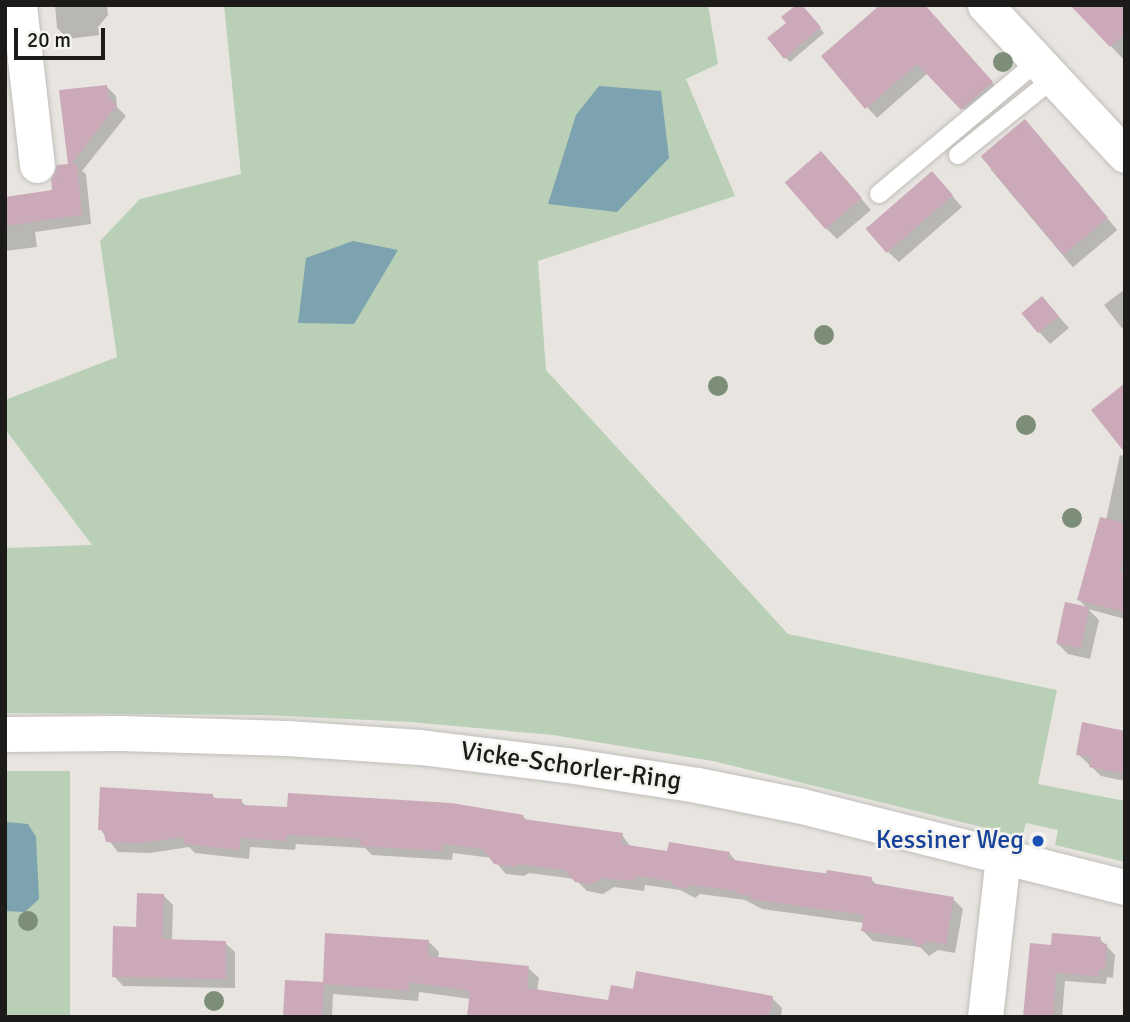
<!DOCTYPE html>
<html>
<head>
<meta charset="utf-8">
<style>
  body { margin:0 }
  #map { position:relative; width:1130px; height:1022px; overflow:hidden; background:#e8e5e1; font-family:Signika,sans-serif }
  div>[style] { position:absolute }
  .green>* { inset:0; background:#b9d0b7; transform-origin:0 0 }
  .water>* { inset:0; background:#7da2b0 }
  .shadow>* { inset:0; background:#0003; transform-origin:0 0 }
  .building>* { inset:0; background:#cba9b8; transform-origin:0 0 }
  .roads { filter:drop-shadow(0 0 2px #c1beba) drop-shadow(0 0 2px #c1beba) }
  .service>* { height:18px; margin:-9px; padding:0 9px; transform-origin:9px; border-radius:9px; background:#fff }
  .minor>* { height:35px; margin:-17.5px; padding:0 17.5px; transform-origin:17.5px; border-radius:17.5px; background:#fff }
  .trees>* { width:20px; height:20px; margin:-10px; border-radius:50%; background:#7c8e77 }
  .dots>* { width:19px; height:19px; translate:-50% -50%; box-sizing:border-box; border:4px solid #f5f3ee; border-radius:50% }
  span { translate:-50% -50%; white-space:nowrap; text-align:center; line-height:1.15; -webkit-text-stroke:5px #f5f3ee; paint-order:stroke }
  .street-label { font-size:26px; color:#1c1b19 }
  .transit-label { font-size:26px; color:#164399 }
  .right { translate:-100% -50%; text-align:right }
  .frame { position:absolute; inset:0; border:7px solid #1c1b19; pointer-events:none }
  .scale { position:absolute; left:14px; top:28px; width:91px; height:32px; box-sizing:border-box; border:4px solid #1c1b19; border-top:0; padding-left:9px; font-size:21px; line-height:24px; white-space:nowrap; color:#1c1b19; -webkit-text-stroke:5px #f5f3ee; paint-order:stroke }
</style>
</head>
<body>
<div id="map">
  <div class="green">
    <i style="clip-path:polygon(224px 5px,708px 5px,718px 64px,686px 79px,735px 196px,538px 261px,546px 370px,788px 634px,1057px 690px,1038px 784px,1125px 801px,1125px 862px,1055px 845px,1058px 830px,1026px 823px,1022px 837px,713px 761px,553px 735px,410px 722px,265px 715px,5px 713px,5px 548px,92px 545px,5px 429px,5px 400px,117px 357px,100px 241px,140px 199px,241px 174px)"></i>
    <i style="left:5px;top:771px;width:65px;height:246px"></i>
  </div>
  <div class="water">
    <i style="clip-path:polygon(599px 86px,661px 91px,669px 158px,617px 212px,548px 204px,576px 115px)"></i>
    <i style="clip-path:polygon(353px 241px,398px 250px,354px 324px,298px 323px,306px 258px)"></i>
    <i style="clip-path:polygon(5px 822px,28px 824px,36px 837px,39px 899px,25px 912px,5px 911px)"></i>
  </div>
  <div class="shadow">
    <i style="clip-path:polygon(55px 5px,107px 5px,108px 15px,98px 27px,99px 35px,68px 39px,57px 28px)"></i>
    <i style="clip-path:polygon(874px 5px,924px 5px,1001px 93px,973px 119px,928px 73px,877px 118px,867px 107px,878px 9px)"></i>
    <i style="clip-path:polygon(1072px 5px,1125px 5px,1125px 61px)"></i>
    <i style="clip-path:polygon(804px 9px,824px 33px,790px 62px,785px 57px)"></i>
    <i style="clip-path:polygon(106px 86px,116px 96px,117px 107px,126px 116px,82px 171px,86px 174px,91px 224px,35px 232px,37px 247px,5px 251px,5px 200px,54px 192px)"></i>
    <i style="left:1035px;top:132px;width:128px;height:58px;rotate:50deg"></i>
    <i style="clip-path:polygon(832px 164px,871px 210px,837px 239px,826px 228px)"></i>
    <i style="clip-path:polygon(943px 185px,962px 207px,899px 262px,888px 252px)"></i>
    <i style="clip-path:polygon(1125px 289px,1125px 332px,1104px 305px)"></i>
    <i style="clip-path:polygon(1053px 310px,1069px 328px,1050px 344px,1024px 314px)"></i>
    <i style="clip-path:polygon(1120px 455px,1125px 456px,1125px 619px,1088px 609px,1099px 620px,1090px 659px,1068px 654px,1057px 643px,1088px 609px,1078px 599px,1106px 520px)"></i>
    <i style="clip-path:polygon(1125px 733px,1125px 781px,1101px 776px,1078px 754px)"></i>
    <i style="clip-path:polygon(212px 795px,217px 800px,241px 801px,247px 807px,523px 816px,528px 822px,622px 835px,631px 847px,669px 853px,729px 853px,737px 862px,871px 879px,878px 886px,953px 899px,963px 909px,955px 953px,938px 950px,929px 956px,920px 947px,873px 941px,863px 931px,864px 923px,762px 909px,745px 900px,700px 894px,695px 898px,680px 890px,645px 885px,644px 891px,614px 887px,603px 894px,587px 891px,575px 879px,529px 873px,524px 876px,506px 874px,492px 858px,453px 853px,452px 860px,372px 855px,365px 848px,296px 844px,295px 850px,250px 847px,249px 859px,195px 853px,189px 847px,150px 853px,118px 852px,100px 829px)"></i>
    <i style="clip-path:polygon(163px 895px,173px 905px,172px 941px,225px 943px,235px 952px,235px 988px,123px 986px,114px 976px,138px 929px)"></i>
    <i style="clip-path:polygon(327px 935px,429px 942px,439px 952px,438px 958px,528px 968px,539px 978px,537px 991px,610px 1002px,634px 991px,772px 998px,782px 1008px,781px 1017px,469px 1017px,471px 999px,419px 992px,418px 1001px,333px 994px,332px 1017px,284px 1017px,287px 982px,325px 984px)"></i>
    <i style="clip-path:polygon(1100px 939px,1115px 955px,1113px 978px,1107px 977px,1106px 984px,1065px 981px,1062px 1017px,1025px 1017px,1053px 947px)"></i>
  </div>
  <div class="building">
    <i style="clip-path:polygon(796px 5px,802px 5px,821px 27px,784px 59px,767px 38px,786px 23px,781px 17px)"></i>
    <i style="clip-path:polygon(880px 5px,925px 5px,993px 82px,961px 110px,917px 64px,865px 109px,821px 56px)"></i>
    <i style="clip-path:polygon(1070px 5px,1125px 5px,1125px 34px,1110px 47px)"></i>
    <i style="clip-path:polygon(107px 85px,108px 98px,117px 105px,71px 164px,77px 163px,82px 215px,5px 226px,5px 197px,52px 190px,51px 179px,57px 165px,68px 164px,59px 90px)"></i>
    <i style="left:1025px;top:119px;width:129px;height:58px;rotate:50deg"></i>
    <i style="left:821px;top:151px;width:62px;height:48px;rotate:49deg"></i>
    <i style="left:932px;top:171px;width:32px;height:88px;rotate:49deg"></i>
    <i style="left:1042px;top:296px;width:26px;height:27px;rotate:50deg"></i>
    <i style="clip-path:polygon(1125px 383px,1125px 453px,1091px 410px)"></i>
    <i style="clip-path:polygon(1100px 517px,1125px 523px,1125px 553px,1120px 573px,1125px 574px,1125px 612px,1077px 600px)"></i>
    <i style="left:1065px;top:602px;width:25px;height:42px;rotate:12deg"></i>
    <i style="clip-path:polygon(1082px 722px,1125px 731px,1125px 774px,1089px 767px,1091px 757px,1076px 755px)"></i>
    <i style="clip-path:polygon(100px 787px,213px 794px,213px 798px,242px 799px,242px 805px,287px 807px,288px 793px,451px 803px,524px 815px,523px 819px,623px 833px,621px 844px,667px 851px,669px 842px,730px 852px,728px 859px,826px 874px,827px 870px,872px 877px,871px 883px,954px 897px,946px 944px,927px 941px,918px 948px,912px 939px,861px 931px,864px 915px,750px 899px,751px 896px,737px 894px,737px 891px,690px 885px,685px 889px,674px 886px,671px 881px,635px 876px,635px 881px,603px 878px,592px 884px,575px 882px,565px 870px,518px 864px,514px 867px,494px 864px,483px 849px,443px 844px,442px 851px,360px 846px,361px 839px,287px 835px,286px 841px,240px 838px,240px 850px,184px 844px,184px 837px,139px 843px,106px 842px,103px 830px,98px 830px)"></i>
    <i style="clip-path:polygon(137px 893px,164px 894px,162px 939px,226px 941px,226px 979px,112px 977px,113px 926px,136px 927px)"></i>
    <i style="clip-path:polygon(325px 933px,429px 940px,428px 956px,529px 966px,527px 988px,608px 1000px,611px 985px,633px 989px,636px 971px,773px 996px,769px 1017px,467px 1017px,470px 991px,409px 982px,409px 991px,324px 984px,322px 1017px,283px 1017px,285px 980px,323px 982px)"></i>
    <i style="clip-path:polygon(1052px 933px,1101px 937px,1100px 943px,1107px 944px,1105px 970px,1099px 969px,1098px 976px,1056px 973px,1053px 1017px,1023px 1017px,1030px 943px,1051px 945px)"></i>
  </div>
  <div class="roads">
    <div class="service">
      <i style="left:958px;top:155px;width:123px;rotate:-38.7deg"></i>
      <i style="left:879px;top:194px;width:207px;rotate:-39.9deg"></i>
    </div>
    <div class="minor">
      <i style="left:19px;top:5px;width:161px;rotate:83.6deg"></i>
      <i style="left:985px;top:5px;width:205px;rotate:47deg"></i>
      <i style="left:5px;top:734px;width:116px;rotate:-0.5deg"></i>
      <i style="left:121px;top:733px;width:166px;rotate:1.7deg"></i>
      <i style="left:287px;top:738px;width:133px;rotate:3.9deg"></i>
      <i style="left:420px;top:747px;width:148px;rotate:7deg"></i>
      <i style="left:567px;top:765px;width:132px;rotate:8.7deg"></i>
      <i style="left:697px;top:785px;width:107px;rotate:11.3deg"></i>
      <i style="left:802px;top:806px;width:333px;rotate:14.1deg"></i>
      <i style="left:985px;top:1017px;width:162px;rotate:-83.6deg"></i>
    </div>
  </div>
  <div class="trees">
    <i style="left:1003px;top:62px"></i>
    <i style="left:824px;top:335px"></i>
    <i style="left:718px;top:386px"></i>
    <i style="left:1026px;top:425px"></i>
    <i style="left:1072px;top:518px"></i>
    <i style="left:28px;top:921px"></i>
    <i style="left:214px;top:1001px"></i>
  </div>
  <div class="dots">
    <i style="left:1038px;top:841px;background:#1a4fb4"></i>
  </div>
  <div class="street-label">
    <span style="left:571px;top:767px;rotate:8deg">Vicke-Schorler-Ring</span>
  </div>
  <div class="transit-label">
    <span class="right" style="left:1024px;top:841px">Kessiner Weg</span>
  </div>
  <div class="frame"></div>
  <div class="scale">20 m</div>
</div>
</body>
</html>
